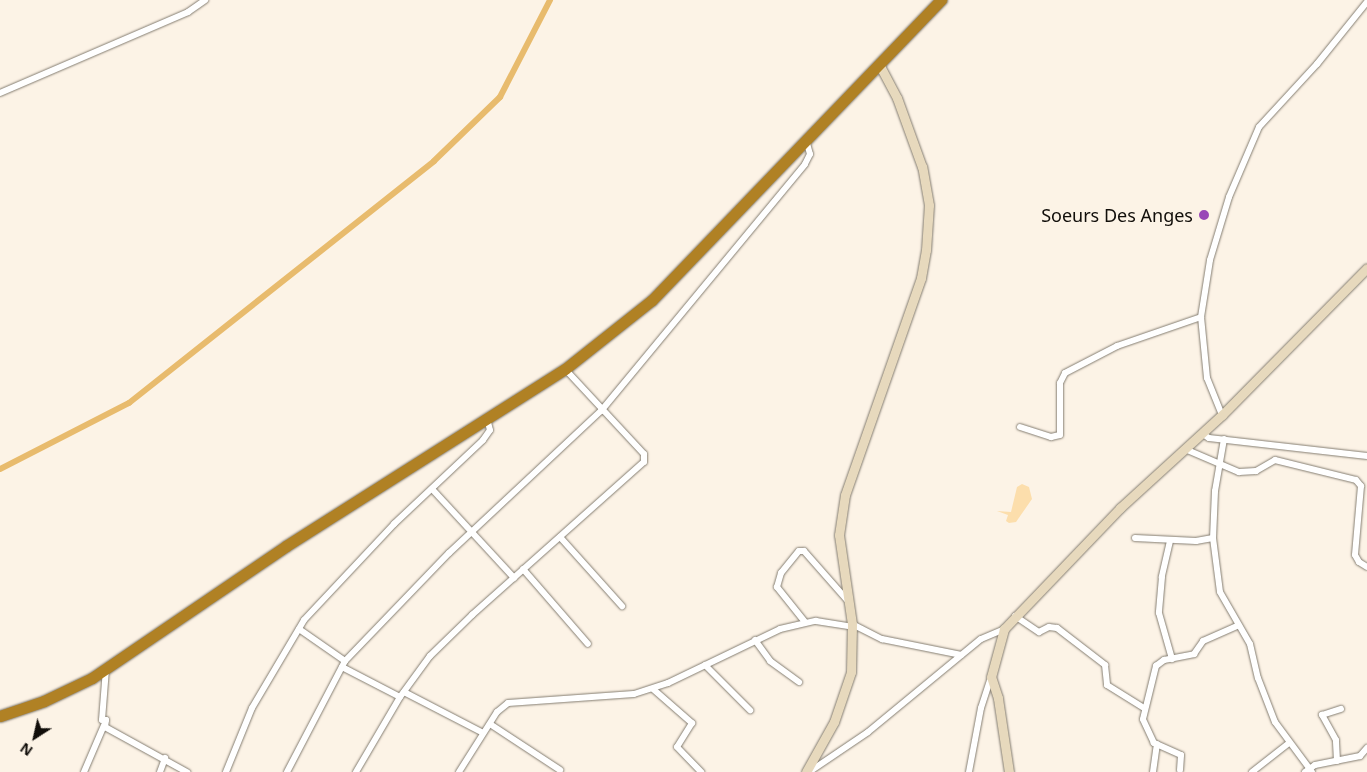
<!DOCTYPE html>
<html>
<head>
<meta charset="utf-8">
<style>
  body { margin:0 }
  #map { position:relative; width:1367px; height:772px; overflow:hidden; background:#fcf3e6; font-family:"Noto Sans",sans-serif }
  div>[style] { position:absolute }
  .green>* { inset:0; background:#fcdeac }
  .canal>* { height:6px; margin:-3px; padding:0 3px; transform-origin:3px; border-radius:3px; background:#e8bb6d }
  .roads { filter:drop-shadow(0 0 1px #847d71) drop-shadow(0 0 1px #847d71) }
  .street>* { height:6px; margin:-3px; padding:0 3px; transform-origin:3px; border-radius:3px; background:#fff }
  .secondary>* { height:9px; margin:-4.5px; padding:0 4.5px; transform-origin:4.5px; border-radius:4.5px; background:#e7d9bd }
  .highway>* { height:11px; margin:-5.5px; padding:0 5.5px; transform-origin:5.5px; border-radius:5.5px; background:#b08124 }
  .dots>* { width:14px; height:14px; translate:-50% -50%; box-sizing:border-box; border:2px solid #fcf3e6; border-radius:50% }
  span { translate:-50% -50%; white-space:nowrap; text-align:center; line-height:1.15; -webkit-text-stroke:4.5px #fcf3e6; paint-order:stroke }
  .poi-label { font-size:18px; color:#110e0a }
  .right { translate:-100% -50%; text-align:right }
  .north { position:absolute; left:10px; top:712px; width:50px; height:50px; -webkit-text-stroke:4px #fcf3e6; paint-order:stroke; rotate:215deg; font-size:14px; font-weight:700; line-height:20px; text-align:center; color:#110e0a }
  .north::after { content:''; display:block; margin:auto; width:18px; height:22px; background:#110e0a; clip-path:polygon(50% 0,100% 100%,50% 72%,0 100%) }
</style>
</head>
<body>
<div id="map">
  <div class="green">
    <i style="clip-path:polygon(1022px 484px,1029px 487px,1032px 499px,1016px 522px,1009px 523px,1006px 521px,1008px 515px,997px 511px,1011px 512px,1017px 487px)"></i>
  </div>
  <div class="canal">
    <i style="left:0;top:469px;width:145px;rotate:-27.1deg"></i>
    <i style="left:129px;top:403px;width:389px;rotate:-38.4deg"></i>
    <i style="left:434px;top:161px;width:92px;rotate:-44.1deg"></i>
    <i style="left:500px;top:97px;width:109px;rotate:-62.7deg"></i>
  </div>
  <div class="roads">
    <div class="street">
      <i style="left:0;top:93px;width:205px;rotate:-23.3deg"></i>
      <i style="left:188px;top:12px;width:21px;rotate:-35deg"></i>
      <i style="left:1222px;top:415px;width:40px;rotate:-112deg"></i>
      <i style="left:1207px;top:378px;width:61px;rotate:-95.6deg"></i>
      <i style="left:1201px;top:317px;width:58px;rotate:-81deg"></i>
      <i style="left:1210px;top:260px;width:66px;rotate:-73.2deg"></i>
      <i style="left:1229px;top:197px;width:76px;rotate:-66.8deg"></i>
      <i style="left:1259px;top:127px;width:86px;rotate:-47.4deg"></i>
      <i style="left:1317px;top:64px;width:80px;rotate:-51.1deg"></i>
      <i style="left:1020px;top:427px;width:33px;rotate:18deg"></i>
      <i style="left:1051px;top:437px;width:9px;rotate:-13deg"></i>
      <i style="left:1060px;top:435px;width:52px;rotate:-90deg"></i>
      <i style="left:1060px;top:383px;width:11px;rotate:-63deg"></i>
      <i style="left:1065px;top:373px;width:59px;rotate:-27.4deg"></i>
      <i style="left:1117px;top:346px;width:89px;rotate:-19deg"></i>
      <i style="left:1203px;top:434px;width:7px;rotate:34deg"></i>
      <i style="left:1209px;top:438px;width:159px;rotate:6.5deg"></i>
      <i style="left:1224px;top:439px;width:53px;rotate:99.8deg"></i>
      <i style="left:1215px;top:491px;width:47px;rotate:92.4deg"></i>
      <i style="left:1213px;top:538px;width:54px;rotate:82.6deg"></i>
      <i style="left:1220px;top:592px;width:60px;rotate:60deg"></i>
      <i style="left:1250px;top:644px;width:35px;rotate:77deg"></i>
      <i style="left:1258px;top:678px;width:47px;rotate:68.9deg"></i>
      <i style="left:1275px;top:722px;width:62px;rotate:53.5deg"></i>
      <i style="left:1185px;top:449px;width:59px;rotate:23.1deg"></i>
      <i style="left:1239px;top:472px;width:17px;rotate:-3deg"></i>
      <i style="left:1256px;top:471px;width:22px;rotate:-30deg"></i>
      <i style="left:1275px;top:460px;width:83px;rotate:13.9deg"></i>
      <i style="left:1356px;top:480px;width:8px;rotate:50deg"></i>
      <i style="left:1361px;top:486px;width:69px;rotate:95deg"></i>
      <i style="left:1355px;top:555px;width:8px;rotate:60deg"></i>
      <i style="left:1359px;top:562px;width:9px;rotate:32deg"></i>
      <i style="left:432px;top:489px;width:121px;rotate:47.3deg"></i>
      <i style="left:560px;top:537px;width:93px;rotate:48.1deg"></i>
      <i style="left:1135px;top:538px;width:61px;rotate:2.8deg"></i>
      <i style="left:1196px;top:541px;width:17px;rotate:-10deg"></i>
      <i style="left:1170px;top:541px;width:37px;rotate:103deg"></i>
      <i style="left:1162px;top:577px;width:36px;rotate:95deg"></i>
      <i style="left:1159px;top:613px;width:48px;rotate:74.2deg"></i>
      <i style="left:523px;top:569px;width:99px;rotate:49.1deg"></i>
      <i style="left:1015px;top:616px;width:29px;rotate:34deg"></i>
      <i style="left:1039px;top:632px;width:11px;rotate:-27deg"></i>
      <i style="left:1049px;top:627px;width:8px;rotate:7deg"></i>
      <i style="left:1057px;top:628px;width:61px;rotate:37.6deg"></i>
      <i style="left:1105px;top:665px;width:20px;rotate:84deg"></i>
      <i style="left:1107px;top:685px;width:44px;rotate:31.9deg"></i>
      <i style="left:805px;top:622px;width:45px;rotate:-128.7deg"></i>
      <i style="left:777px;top:587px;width:15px;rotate:-74deg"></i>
      <i style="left:781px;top:573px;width:28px;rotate:-51deg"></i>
      <i style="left:799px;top:551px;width:5px"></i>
      <i style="left:804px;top:551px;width:67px;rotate:48.7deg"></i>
      <i style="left:852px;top:624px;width:34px;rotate:27deg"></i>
      <i style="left:882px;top:639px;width:81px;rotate:11.4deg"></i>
      <i style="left:299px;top:629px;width:56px;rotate:34.8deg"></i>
      <i style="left:755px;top:640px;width:26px;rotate:54deg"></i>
      <i style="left:770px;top:661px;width:36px;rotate:36deg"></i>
      <i style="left:705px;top:665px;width:64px;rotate:45deg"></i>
      <i style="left:342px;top:667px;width:65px;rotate:27.3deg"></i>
      <i style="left:400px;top:697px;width:51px;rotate:-53.8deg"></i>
      <i style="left:430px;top:656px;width:59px;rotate:-44.3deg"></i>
      <i style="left:472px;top:615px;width:230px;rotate:-41.7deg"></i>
      <i style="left:644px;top:462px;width:8px;rotate:-90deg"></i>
      <i style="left:644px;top:454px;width:116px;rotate:-132.9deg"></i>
      <i style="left:106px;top:669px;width:51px;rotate:94.5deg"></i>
      <i style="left:102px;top:720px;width:4px"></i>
      <i style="left:106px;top:720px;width:7px;rotate:98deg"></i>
      <i style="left:105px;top:727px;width:94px;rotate:28.8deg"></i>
      <i style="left:653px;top:689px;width:52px;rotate:41.1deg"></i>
      <i style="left:692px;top:723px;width:28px;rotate:122deg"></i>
      <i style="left:677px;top:747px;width:35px;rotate:46deg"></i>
      <i style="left:404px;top:692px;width:89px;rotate:27.4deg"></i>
      <i style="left:490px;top:724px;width:84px;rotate:33.3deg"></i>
      <i style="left:1337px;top:761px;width:21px;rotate:-93deg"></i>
      <i style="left:1336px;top:740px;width:29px;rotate:-119deg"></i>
      <i style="left:1322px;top:715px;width:20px;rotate:-18deg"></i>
      <i style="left:1180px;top:770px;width:15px;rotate:-86deg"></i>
      <i style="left:1181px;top:755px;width:30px;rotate:-156deg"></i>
      <i style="left:1154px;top:743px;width:26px;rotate:-115deg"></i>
      <i style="left:1143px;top:719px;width:55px;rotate:-76.2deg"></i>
      <i style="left:1156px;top:666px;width:10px;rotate:-37deg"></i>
      <i style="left:1164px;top:660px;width:31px;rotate:-11deg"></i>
      <i style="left:1194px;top:654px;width:16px;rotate:-55deg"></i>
      <i style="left:1203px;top:641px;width:39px;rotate:-24deg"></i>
      <i style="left:84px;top:772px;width:53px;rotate:-66.8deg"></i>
      <i style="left:160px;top:772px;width:15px;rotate:-70deg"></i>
      <i style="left:226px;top:772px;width:69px;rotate:-67.9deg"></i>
      <i style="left:252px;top:708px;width:102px;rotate:-59.4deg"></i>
      <i style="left:304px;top:620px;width:132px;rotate:-46.8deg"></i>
      <i style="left:394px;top:524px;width:122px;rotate:-43.3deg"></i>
      <i style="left:483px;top:440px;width:12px;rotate:-55deg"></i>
      <i style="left:490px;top:430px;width:11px;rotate:-105deg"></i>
      <i style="left:287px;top:772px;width:125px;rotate:-62.4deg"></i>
      <i style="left:345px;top:661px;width:150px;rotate:-46.1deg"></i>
      <i style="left:449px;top:553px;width:208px;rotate:-43.1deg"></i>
      <i style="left:601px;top:411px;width:320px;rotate:-50.4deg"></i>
      <i style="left:805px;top:164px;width:11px;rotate:-63deg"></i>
      <i style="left:810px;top:154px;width:15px;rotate:-106deg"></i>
      <i style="left:356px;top:772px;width:87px;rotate:-59.6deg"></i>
      <i style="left:459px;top:772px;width:71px;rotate:-57.7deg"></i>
      <i style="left:497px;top:712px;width:14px;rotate:-39deg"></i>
      <i style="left:508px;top:703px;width:126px;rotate:-4.1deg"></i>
      <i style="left:634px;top:694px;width:36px;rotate:-18deg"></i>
      <i style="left:668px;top:683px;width:124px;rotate:-25.7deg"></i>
      <i style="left:780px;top:629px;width:37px;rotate:-13deg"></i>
      <i style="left:816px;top:621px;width:36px;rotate:9deg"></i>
      <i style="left:809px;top:772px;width:71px;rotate:-34.1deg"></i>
      <i style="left:868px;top:732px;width:146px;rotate:-39.5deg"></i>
      <i style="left:981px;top:639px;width:25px;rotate:-23deg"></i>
      <i style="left:969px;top:772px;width:65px;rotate:-79.4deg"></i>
      <i style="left:981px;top:708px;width:33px;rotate:-72deg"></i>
      <i style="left:1153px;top:772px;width:28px;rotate:-82deg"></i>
      <i style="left:1252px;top:772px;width:47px;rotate:-38.1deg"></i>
      <i style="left:1305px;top:772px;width:12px;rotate:-35deg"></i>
      <i style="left:1315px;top:765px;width:46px;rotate:-11.3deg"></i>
      <i style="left:1360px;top:756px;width:11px;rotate:-49deg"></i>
    </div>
    <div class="secondary">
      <i style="left:806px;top:772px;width:57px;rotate:-60.8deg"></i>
      <i style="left:834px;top:722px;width:53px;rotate:-71.2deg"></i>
      <i style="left:851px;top:672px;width:48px;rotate:-88.8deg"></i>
      <i style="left:852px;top:624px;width:90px;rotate:-98.3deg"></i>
      <i style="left:839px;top:535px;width:40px;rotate:-81.5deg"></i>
      <i style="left:845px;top:495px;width:230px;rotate:-70.7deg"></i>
      <i style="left:921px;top:278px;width:28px;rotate:-80deg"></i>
      <i style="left:926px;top:250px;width:45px;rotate:-86.2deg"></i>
      <i style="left:929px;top:205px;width:39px;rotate:-100deg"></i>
      <i style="left:922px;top:167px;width:73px;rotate:-109.9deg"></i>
      <i style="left:897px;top:98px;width:36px;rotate:-118deg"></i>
      <i style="left:1009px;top:772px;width:75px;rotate:-98.5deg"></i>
      <i style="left:998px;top:698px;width:22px;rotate:-108deg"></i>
      <i style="left:991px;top:677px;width:50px;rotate:-74.8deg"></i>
      <i style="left:1004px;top:629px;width:168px;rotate:-46.2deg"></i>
      <i style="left:1120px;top:508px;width:138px;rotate:-42.4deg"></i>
      <i style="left:1222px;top:415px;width:206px;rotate:-45.4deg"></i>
    </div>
    <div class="highway">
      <i style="left:0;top:716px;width:46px;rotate:-18.8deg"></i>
      <i style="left:44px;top:701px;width:53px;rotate:-25.6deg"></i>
      <i style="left:92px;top:678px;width:235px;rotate:-34.2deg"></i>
      <i style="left:286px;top:546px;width:330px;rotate:-32.4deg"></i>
      <i style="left:565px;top:369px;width:111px;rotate:-38.4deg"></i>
      <i style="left:652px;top:300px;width:417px;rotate:-46.1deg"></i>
    </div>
  </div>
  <div class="dots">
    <i style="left:1204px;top:215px;background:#9948b7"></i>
  </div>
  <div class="poi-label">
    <span class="right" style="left:1193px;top:215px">Soeurs Des Anges</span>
  </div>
  <div class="north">N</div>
</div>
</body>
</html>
